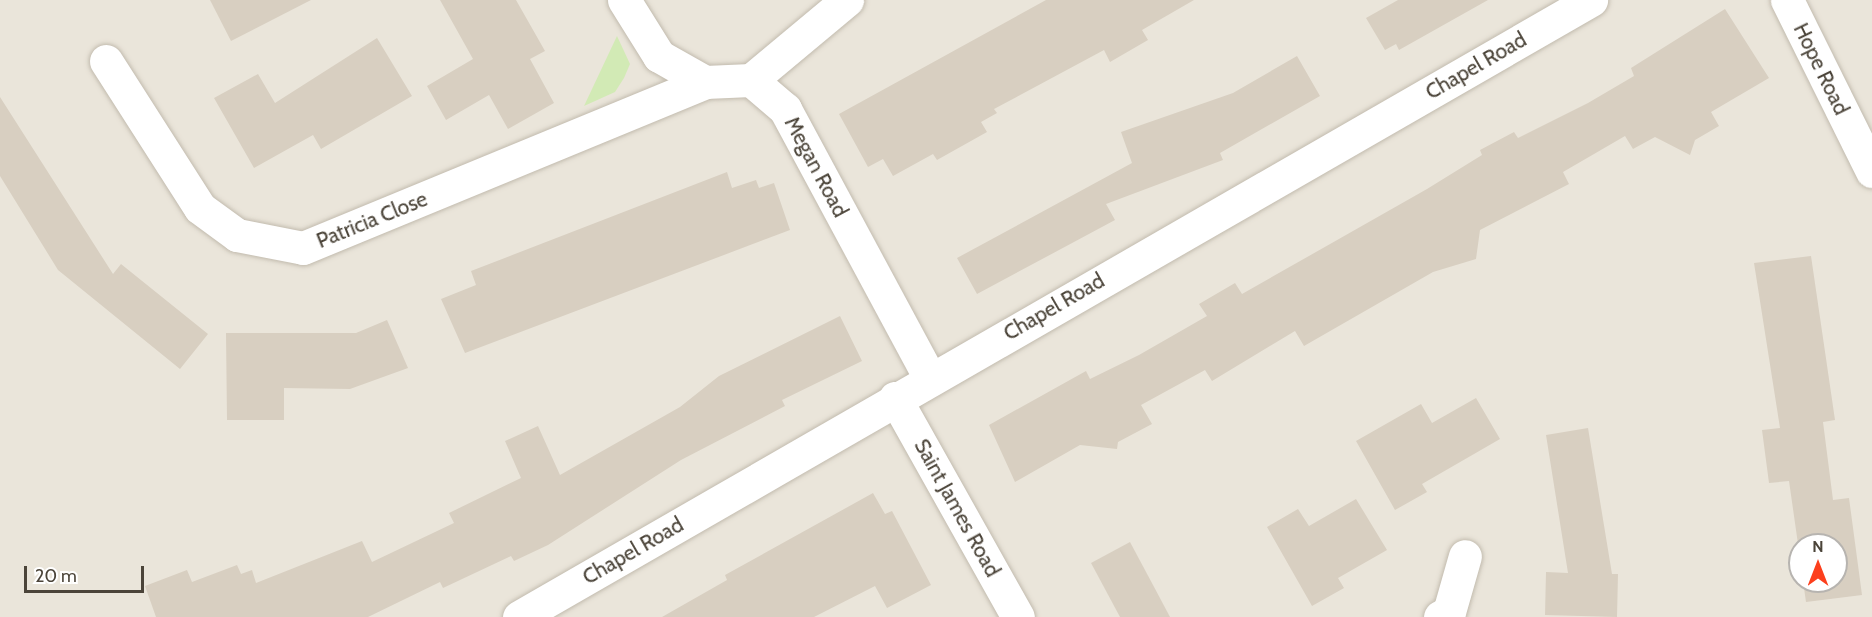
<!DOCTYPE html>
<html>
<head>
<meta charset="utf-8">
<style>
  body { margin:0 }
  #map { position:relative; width:1872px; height:617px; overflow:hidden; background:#f6f3ec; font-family:Cabin,sans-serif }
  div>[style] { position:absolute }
  .residential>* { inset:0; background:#eae5da }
  .green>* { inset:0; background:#d2eab5 }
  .building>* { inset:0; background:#d8cfc1 }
  .roads { filter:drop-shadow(0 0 2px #c2bbae) drop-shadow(0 0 2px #c2bbae) }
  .minor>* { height:33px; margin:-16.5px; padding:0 16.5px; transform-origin:16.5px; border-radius:16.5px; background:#fff }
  span { translate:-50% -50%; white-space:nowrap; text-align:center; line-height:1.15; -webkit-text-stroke:5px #fff; paint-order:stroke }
  .street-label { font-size:21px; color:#4b4439 }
  .north { position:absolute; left:1788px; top:533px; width:60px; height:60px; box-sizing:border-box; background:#fff; border:2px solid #b7b4b0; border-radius:50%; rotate:0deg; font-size:16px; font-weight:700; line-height:24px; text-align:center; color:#4b4439 }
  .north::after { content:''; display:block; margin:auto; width:21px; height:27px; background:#fc3f1d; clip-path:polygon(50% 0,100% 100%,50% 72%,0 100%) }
  .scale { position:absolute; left:24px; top:566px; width:120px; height:27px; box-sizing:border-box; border:3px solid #4b4439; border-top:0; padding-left:8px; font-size:18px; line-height:21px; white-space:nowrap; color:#4b4439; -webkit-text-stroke:4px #fff; paint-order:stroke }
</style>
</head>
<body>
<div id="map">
  <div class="residential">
    <i style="clip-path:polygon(evenodd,0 0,1872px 0,1872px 617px,0 617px,0 0,1800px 545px,1836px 545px,1836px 581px,1800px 581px,1800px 545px)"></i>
  </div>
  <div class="green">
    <i style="clip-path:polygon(617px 36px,630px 64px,624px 78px,615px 92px,584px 106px)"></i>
  </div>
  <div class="building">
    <i style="clip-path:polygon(210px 0,311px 0,231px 41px)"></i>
    <i style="clip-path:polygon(440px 0,516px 0,545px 51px,530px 59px,554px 103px,508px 129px,489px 95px,446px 120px,427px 86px,473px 59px)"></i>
    <i style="clip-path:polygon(1046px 0,1194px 0,1142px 30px,1148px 40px,1110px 62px,1104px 50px,994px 109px,997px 113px,981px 122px,987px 132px,937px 160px,933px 154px,893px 176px,883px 159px,868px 167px,839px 114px)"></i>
    <i style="clip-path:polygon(1398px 0,1488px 0,1399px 50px,1396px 44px,1385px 50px,1366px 18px)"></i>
    <i style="clip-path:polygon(1725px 9px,1769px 78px,1711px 112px,1719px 126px,1695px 140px,1690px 155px,1655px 137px,1633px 149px,1625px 136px,1563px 172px,1569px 184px,1480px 230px,1476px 259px,1433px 272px,1304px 346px,1295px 331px,1212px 381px,1205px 370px,1141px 405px,1152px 424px,1118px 442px,1117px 449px,1080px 445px,1015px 482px,989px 425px,1086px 371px,1090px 379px,1139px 355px,1207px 316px,1199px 304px,1235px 283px,1242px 294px,1427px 189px,1482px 155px,1480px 150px,1514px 132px,1518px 138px,1588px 103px,1634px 76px,1631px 68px)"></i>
    <i style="clip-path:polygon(377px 38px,412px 96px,321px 149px,313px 135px,254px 168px,214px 98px,258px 74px,275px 103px)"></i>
    <i style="clip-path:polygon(1297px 56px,1320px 96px,1220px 153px,1223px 160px,1106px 204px,1115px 220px,977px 294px,957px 258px,1132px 163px,1121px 132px,1233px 93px)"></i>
    <i style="clip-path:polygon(0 97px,113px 274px,121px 264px,208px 334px,180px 369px,58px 270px,0 176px)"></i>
    <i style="clip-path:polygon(727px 172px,732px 188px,756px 180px,759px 188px,774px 183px,790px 230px,465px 353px,441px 299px,476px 285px,471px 271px)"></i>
    <i style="clip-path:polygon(1811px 256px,1835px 420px,1823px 422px,1833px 500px,1849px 498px,1862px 595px,1806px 602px,1803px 581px,1836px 581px,1836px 545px,1800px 545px,1800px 558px,1789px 481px,1769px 483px,1762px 430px,1780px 428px,1754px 263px)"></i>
    <i style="clip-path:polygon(840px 316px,862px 361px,782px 400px,785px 406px,681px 460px,548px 545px,514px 561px,511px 556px,443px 588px,440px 582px,368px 617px,156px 617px,145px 586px,187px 570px,192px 582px,237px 565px,241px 574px,252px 570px,256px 583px,362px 541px,372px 562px,454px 523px,449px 513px,521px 478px,505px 441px,538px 426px,560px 475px,680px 407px,719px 376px)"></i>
    <i style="clip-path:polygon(387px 320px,408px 368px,350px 389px,284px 388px,284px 420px,227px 420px,226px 333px,356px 333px)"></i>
    <i style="clip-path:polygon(1476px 398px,1500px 439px,1422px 484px,1427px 492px,1395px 510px,1356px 441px,1421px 404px,1432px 423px)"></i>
    <i style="clip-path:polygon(1588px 428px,1612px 574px,1618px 574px,1617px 617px,1545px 615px,1546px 572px,1568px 573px,1546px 435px)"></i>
    <i style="clip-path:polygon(873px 493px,885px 514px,892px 511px,931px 585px,887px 608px,875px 586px,814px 617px,662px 617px,727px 580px,725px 575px)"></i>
    <i style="clip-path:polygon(1356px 499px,1387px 550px,1338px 578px,1344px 588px,1312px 606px,1267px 527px,1298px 509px,1309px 526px)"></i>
    <i style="clip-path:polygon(1130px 542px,1153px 585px,1170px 617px,1120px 617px,1091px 563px)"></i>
  </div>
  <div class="roads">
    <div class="minor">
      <i style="left:624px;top:0;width:66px;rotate:58deg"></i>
      <i style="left:659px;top:56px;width:53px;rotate:29.5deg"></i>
      <i style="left:705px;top:82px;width:46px;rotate:-2.5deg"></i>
      <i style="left:751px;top:80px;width:45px;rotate:40.5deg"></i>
      <i style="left:785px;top:109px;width:306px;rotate:61.7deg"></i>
      <i style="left:1787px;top:0;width:191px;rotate:63.6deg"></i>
      <i style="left:106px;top:61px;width:174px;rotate:57.4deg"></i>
      <i style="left:200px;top:208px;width:46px;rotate:36.1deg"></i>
      <i style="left:237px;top:235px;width:67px;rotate:11.1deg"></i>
      <i style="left:303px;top:248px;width:435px;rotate:-22.4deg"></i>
      <i style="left:751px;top:80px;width:125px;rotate:-39.8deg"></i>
      <i style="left:895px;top:398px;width:251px;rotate:60.7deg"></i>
      <i style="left:519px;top:617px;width:1237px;rotate:-29.92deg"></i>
      <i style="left:1440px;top:617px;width:10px;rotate:-29deg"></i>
      <i style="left:1449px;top:612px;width:58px;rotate:-74.1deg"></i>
    </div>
  </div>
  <div class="street-label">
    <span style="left:1476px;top:66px;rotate:-30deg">Chapel Road</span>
    <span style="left:1821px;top:69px;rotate:64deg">Hope Road</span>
    <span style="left:816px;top:167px;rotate:62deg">Megan Road</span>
    <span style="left:372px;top:220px;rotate:-22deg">Patricia Close</span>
    <span style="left:1054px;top:307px;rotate:-30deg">Chapel Road</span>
    <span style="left:957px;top:508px;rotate:61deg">Saint James Road</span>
    <span style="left:633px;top:551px;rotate:-30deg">Chapel Road</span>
  </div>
  <div class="north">N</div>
  <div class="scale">20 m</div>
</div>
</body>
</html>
